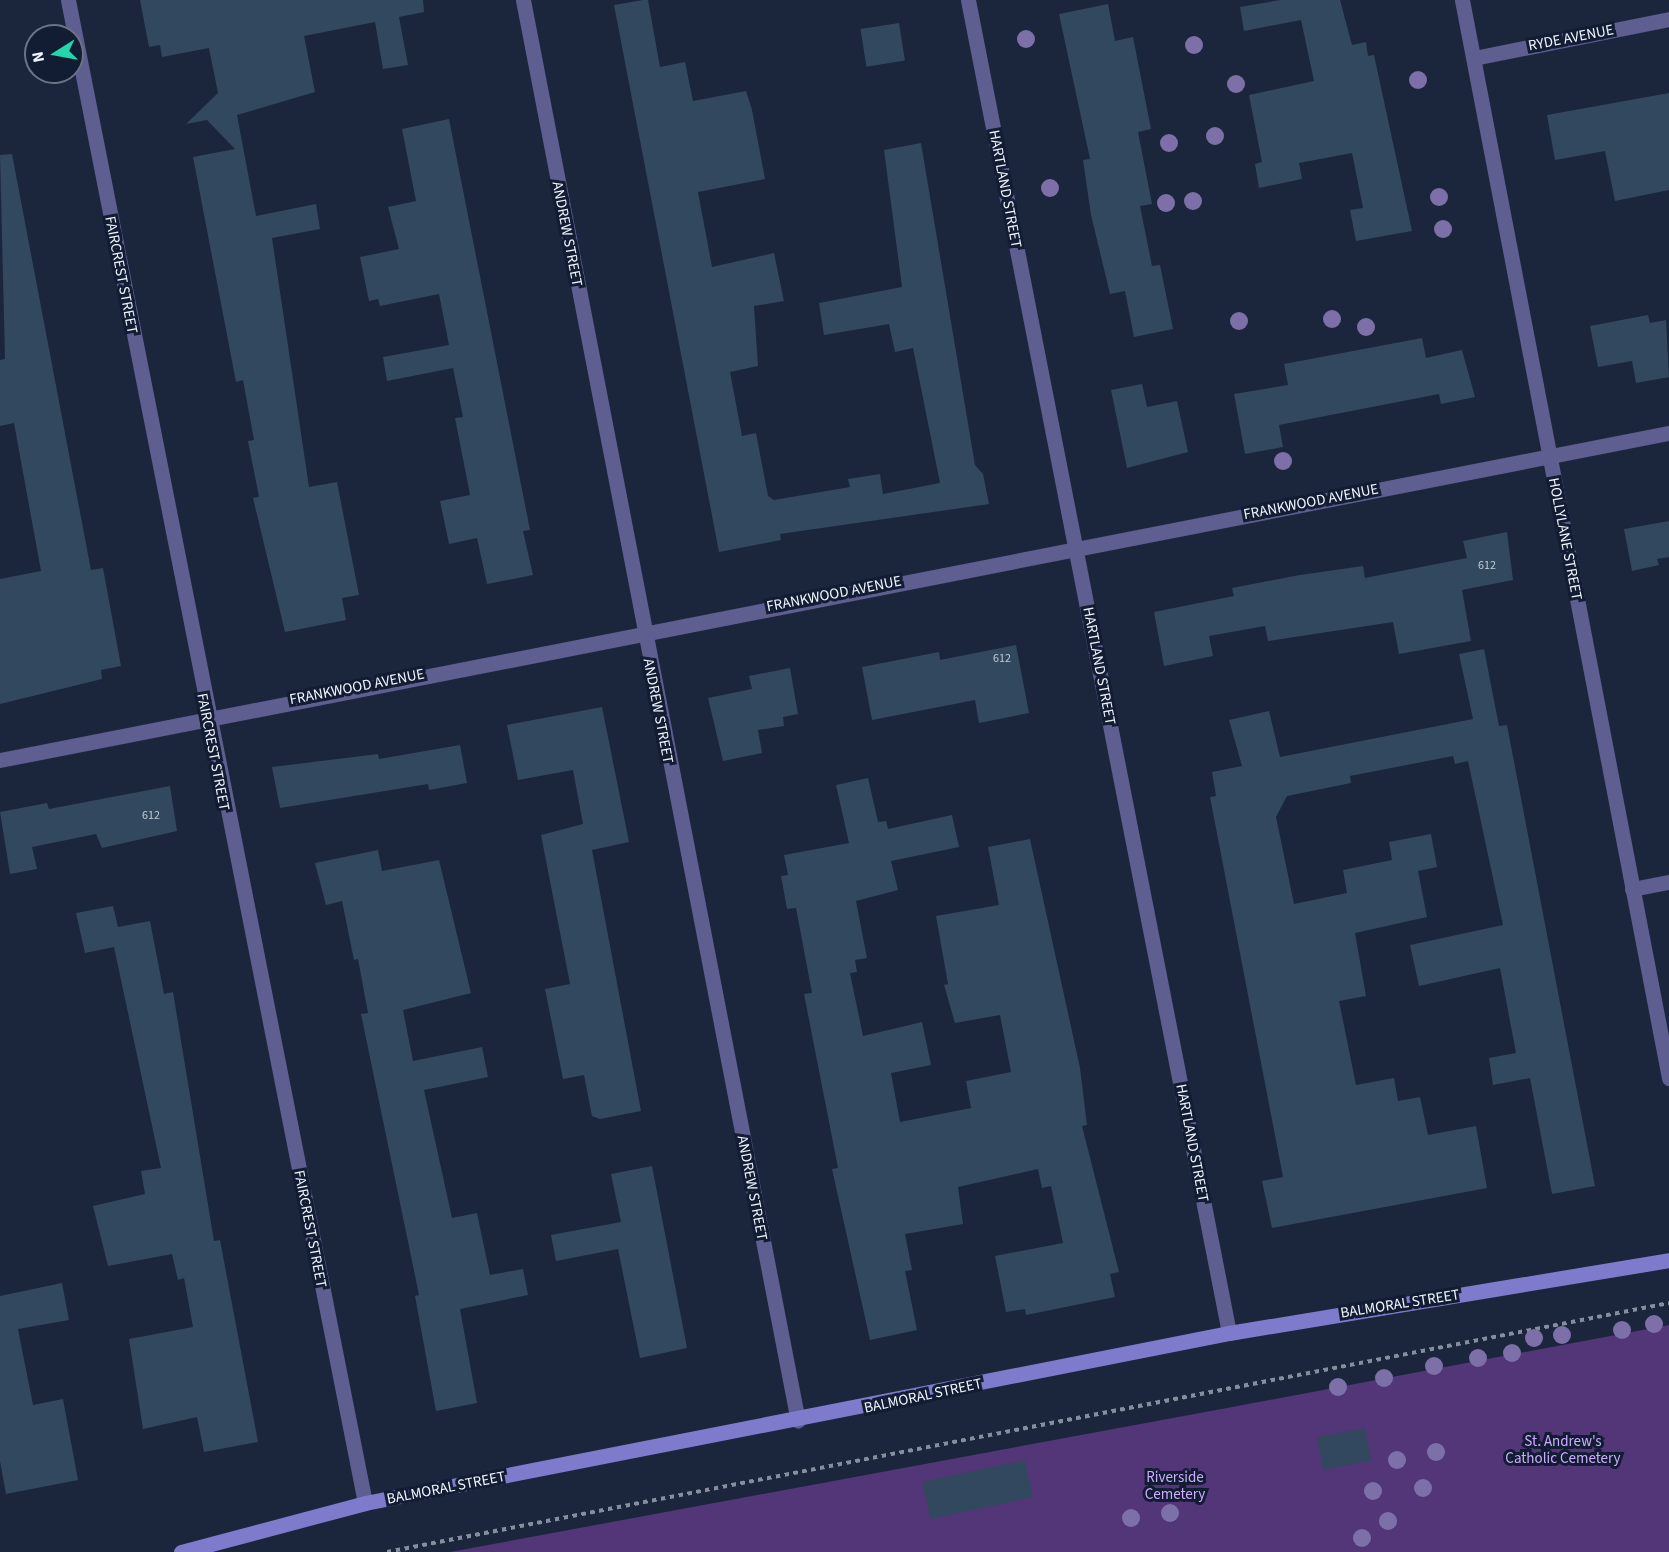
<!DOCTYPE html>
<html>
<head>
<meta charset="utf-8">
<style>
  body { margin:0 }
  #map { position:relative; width:1669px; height:1552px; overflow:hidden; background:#1b263d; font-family:"Source Sans 3",sans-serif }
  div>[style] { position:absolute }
  .green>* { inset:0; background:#533678 }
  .building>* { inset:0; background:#31485e; transform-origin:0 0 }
  .path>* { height:4px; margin-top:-2px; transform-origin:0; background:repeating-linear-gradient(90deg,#868e9e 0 4.5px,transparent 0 9px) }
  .lane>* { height:15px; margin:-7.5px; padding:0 7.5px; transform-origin:7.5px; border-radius:7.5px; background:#5e5e90 }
  .street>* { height:15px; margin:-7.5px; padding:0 7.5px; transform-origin:7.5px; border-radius:7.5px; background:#5e5e90 }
  .secondary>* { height:15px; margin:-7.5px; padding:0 7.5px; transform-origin:7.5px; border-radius:7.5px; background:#7e7bcd }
  .trees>* { width:18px; height:18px; margin:-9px; border-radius:50%; background:#7d70a8 }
  span { translate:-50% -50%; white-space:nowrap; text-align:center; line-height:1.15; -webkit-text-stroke:6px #121c33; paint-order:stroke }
  .number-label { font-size:12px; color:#c0cad6 }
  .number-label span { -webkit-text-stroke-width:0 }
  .street-label { font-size:15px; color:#f0f5fe }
  .park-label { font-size:15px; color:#cdacff }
  .north { position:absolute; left:24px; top:24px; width:60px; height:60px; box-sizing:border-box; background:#121c33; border:2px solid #6b7384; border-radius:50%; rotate:259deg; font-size:16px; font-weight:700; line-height:24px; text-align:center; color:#f0f5fe }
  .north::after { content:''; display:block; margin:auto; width:21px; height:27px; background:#25d5ae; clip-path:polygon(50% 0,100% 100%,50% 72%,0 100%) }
</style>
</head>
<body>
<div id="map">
  <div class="green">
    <i style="clip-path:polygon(1669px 1325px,1669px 1552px,450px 1552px,1227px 1408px)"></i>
  </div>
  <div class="building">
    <i style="clip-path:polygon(140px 0,423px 0,424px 12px,399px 17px,408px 65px,383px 69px,375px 22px,304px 36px,315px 92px,237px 115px,256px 216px,316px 204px,320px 229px,272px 238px,309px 487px,337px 482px,359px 595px,342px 598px,346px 620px,285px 632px,253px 498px,259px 497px,248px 441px,254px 440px,243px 380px,236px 382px,193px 157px,235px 149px,207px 120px,186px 124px,218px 93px,209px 48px,162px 57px,160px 45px,149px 47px)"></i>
    <i style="clip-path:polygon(643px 0,648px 0,660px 67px,685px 62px,693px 101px,746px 91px,752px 110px,765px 179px,698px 192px,712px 267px,774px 253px,784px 301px,754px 306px,758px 366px,730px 372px,742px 436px,756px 433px,768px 496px,774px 500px,850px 487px,848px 479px,880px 474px,883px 494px,940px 483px,913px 348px,895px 352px,889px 324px,824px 335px,819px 303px,902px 287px,884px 150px,921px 143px,975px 465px,983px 474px,989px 504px,780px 534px,781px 540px,719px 552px,614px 5px)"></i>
    <i style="clip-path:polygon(1280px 0,1340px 0,1352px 45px,1366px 42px,1368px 56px,1374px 55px,1412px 231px,1356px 241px,1350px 210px,1363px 208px,1352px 153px,1299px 163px,1302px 179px,1259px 188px,1255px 164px,1262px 162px,1249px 95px,1314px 81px,1301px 20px,1244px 31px,1240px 7px)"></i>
    <i style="clip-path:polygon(1108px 4px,1115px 41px,1133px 37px,1151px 129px,1138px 132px,1152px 204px,1140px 206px,1152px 266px,1160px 265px,1173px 329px,1134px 337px,1125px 291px,1110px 294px,1091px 215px,1083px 160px,1090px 159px,1059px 14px)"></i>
    <i style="left:899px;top:23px;width:38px;height:39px;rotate:81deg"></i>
    <i style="clip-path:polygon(1669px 93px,1669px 190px,1615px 201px,1605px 151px,1555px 160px,1547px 115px)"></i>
    <i style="clip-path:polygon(449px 119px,530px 530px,523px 531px,533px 575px,487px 584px,477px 538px,449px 544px,440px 501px,470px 495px,455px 418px,463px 417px,453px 368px,387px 381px,383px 357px,449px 345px,439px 294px,380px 306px,378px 299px,369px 301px,360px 257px,399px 249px,388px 207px,416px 201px,402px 129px)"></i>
    <i style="clip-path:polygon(12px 154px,91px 570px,103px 568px,121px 666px,101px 670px,102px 679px,0 704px,0 579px,41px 571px,14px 423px,0 426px,0 360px,5px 359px,0 155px)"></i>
    <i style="clip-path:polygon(1648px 315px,1650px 323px,1666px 320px,1669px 377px,1636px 383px,1632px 361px,1598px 367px,1590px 326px)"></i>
    <i style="clip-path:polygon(1422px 338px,1426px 358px,1462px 350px,1475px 397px,1441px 404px,1439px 394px,1279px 425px,1283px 447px,1245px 454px,1234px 394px,1288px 385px,1284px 364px)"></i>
    <i style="clip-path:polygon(1142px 384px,1147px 407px,1177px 401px,1188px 452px,1127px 468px,1111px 390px)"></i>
    <i style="clip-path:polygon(1669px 521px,1669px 557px,1657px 559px,1659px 565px,1632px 571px,1624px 529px)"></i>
    <i style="clip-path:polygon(1507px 532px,1513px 580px,1462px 590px,1471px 641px,1399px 654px,1393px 622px,1268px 641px,1265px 626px,1209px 636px,1213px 656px,1164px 666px,1154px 612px,1234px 596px,1232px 588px,1300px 575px,1363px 566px,1365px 578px,1467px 558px,1463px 541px)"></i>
    <i style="clip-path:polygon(1016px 645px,1029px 713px,979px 723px,975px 700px,872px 720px,862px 667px,939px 652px,940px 660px)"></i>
    <i style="clip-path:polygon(1484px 649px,1499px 726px,1507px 725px,1595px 1186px,1552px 1194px,1530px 1078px,1493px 1085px,1489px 1058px,1516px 1053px,1500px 968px,1419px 986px,1410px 945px,1503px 925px,1468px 761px,1455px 764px,1453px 756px,1350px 776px,1351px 783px,1287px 796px,1276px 817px,1294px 904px,1347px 893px,1343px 870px,1392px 860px,1389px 842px,1431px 834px,1437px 867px,1418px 871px,1427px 917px,1355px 933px,1366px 996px,1339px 1001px,1356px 1085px,1394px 1078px,1398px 1101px,1420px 1097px,1428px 1135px,1476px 1126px,1487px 1188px,1272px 1228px,1262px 1181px,1283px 1177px,1210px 797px,1216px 796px,1212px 772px,1242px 766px,1229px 720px,1269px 711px,1280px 757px,1473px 719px,1459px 654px)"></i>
    <i style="clip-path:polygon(790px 668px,798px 714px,783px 717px,784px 726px,758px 730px,762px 753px,723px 761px,708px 698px,752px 689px,749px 676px)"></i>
    <i style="clip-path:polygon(602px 707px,629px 842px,592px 850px,641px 1111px,600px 1119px,592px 1116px,584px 1075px,563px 1079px,545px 989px,570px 984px,541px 835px,583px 824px,573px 770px,518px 780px,507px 725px)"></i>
    <i style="clip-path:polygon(460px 745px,467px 783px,429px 790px,428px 784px,280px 808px,272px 767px,378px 754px,379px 759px)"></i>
    <i style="clip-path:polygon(868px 778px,878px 822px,886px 821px,888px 829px,952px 815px,959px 847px,891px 861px,898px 890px,856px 901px,867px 958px,855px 960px,857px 972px,850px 973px,863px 1036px,922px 1022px,931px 1065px,891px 1073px,900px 1122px,971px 1108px,966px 1081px,1011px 1072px,1000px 1015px,955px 1023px,944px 985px,948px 984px,936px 916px,999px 905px,988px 847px,1030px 839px,1080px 1068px,1087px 1125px,1082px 1126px,1119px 1272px,1110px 1274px,1115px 1297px,1026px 1315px,1025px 1309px,1006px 1312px,995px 1256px,1063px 1243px,1051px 1186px,1042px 1188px,1038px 1169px,958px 1187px,963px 1224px,905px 1234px,912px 1270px,905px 1271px,917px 1330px,870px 1340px,832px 1169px,838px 1168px,804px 994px,812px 993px,796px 908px,787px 909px,781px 876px,788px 875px,784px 855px,849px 843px,836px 785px)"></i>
    <i style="clip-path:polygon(170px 786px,177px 831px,102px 848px,96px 834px,32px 847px,37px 869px,10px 874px,0 812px,47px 803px,49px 809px)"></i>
    <i style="clip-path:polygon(378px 850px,382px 871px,439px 860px,471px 993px,403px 1010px,413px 1061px,482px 1047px,488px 1077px,424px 1090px,452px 1218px,477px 1213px,490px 1275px,523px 1269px,528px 1295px,460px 1309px,477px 1403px,436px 1411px,415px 1296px,419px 1295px,361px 1014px,368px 1013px,358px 959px,354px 960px,342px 901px,326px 905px,315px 863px)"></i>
    <i style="clip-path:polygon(113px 906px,118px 927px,150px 921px,164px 994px,173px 992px,214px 1241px,220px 1240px,258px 1442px,204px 1452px,197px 1417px,143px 1429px,129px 1339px,193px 1327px,184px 1278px,178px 1280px,172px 1254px,108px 1266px,93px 1206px,145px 1194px,141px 1171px,161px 1168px,114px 947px,85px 953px,76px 913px)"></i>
    <i style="clip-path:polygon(652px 1166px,687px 1348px,640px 1358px,618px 1249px,556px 1261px,551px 1235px,621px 1222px,611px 1174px)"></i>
    <i style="clip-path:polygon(62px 1283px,69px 1320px,18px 1329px,33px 1405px,63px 1399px,78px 1480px,6px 1494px,0 1461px,0 1296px)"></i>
    <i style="left:1365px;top:1428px;width:33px;height:49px;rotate:79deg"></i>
    <i style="left:1025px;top:1460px;width:38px;height:105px;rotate:78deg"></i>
  </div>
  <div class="path">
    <i style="left:387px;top:1552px;width:1306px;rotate:-10.99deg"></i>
  </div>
  <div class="lane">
    <i style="left:1632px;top:889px;width:38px;rotate:-11deg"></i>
  </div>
  <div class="street">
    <i style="left:68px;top:0;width:1532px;rotate:78.82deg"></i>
    <i style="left:523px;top:0;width:1447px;rotate:79.05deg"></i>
    <i style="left:968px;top:0;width:1358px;rotate:78.92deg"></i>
    <i style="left:1462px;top:0;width:1098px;rotate:79.13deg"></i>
    <i style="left:1474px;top:58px;width:199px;rotate:-11.3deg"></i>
    <i style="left:0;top:760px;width:1701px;rotate:-11.09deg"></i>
  </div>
  <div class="secondary">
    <i style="left:181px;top:1552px;width:190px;rotate:-14.9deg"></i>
    <i style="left:365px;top:1503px;width:881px;rotate:-11.13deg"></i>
    <i style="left:1229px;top:1333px;width:446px;rotate:-9.4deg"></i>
  </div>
  <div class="trees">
    <i style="left:1026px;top:39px"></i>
    <i style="left:1194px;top:45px"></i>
    <i style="left:1418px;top:80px"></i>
    <i style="left:1236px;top:84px"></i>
    <i style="left:1215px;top:136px"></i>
    <i style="left:1169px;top:143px"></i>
    <i style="left:1050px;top:188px"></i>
    <i style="left:1439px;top:197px"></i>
    <i style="left:1193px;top:201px"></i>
    <i style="left:1166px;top:203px"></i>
    <i style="left:1443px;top:229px"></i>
    <i style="left:1332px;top:319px"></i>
    <i style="left:1239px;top:321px"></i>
    <i style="left:1366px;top:327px"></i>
    <i style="left:1283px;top:461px"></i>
    <i style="left:1654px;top:1324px"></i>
    <i style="left:1622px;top:1330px"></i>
    <i style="left:1562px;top:1335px"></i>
    <i style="left:1534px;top:1338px"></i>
    <i style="left:1512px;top:1353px"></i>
    <i style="left:1478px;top:1358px"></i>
    <i style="left:1434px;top:1366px"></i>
    <i style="left:1384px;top:1378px"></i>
    <i style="left:1338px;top:1387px"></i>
    <i style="left:1436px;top:1452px"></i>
    <i style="left:1397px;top:1460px"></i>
    <i style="left:1423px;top:1488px"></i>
    <i style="left:1373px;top:1491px"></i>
    <i style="left:1170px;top:1513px"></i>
    <i style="left:1131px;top:1518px"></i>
    <i style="left:1388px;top:1521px"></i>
    <i style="left:1362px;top:1538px"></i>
  </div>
  <div class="number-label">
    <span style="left:1487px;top:566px">612</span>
    <span style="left:1002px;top:659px">612</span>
    <span style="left:151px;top:816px">612</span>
  </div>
  <div class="street-label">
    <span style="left:1571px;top:38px;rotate:-11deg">RYDE AVENUE</span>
    <span style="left:1005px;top:189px;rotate:79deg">HARTLAND STREET</span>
    <span style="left:567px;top:234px;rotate:79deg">ANDREW STREET</span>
    <span style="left:121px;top:275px;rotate:79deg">FAIRCREST STREET</span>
    <span style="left:1311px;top:502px;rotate:-11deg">FRANKWOOD AVENUE</span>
    <span style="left:1565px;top:539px;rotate:79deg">HOLLYLANE STREET</span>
    <span style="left:834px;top:594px;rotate:-11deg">FRANKWOOD AVENUE</span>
    <span style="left:1099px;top:666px;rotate:79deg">HARTLAND STREET</span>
    <span style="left:357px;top:687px;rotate:-11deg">FRANKWOOD AVENUE</span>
    <span style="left:658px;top:711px;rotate:79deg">ANDREW STREET</span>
    <span style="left:213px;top:752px;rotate:79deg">FAIRCREST STREET</span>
    <span style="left:1192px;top:1143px;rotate:79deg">HARTLAND STREET</span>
    <span style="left:752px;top:1188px;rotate:79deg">ANDREW STREET</span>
    <span style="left:310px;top:1229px;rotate:79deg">FAIRCREST STREET</span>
    <span style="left:1400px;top:1304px;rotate:-9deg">BALMORAL STREET</span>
    <span style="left:923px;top:1396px;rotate:-12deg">BALMORAL STREET</span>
    <span style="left:446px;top:1488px;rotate:-11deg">BALMORAL STREET</span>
  </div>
  <div class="park-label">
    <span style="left:1563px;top:1450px">St. Andrew's<br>Catholic Cemetery</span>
    <span style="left:1175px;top:1486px">Riverside<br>Cemetery</span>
  </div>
  <div class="north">N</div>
</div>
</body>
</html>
